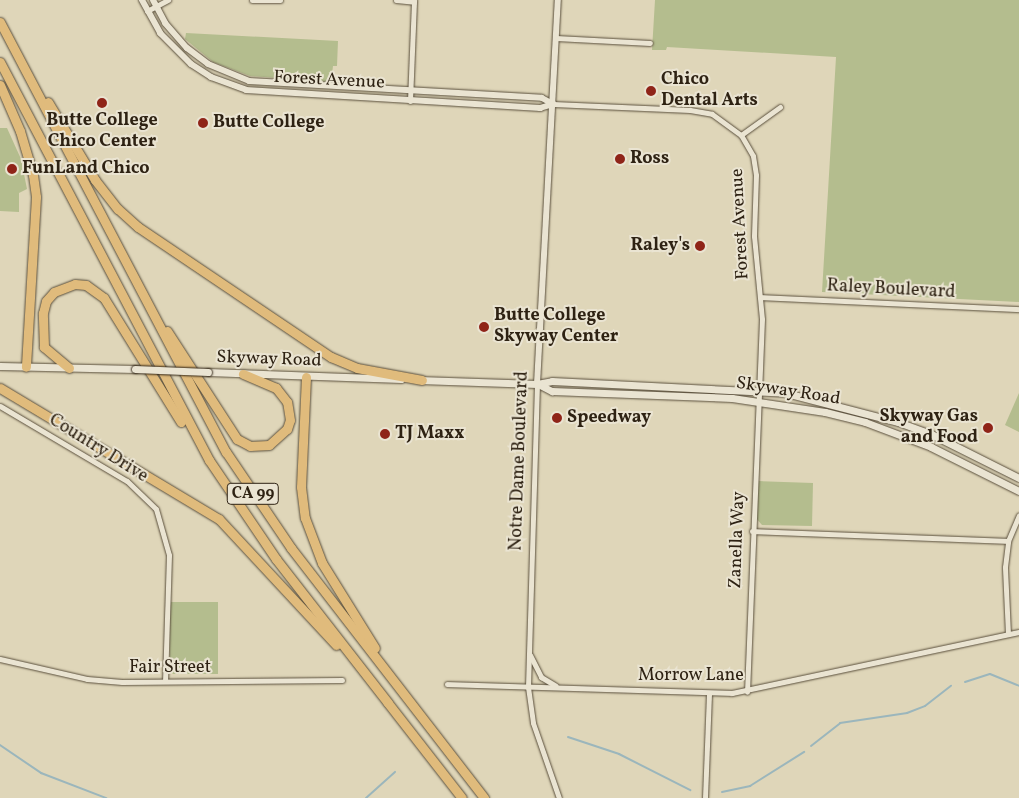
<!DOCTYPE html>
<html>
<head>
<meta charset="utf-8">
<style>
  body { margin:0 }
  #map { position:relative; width:1019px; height:798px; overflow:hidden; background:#dfd6b9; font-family:Vollkorn,serif }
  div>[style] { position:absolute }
  .green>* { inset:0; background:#b4bd8e }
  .stream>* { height:2px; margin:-1px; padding:0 1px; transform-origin:1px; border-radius:1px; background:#9bb6bc }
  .roads { filter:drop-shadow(0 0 1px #5a4f3c) drop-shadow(0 0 1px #5a4f3c) }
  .minor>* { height:5px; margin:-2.5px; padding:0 2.5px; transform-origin:2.5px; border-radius:2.5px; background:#eae4d2 }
  .tertiary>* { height:6px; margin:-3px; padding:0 3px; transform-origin:3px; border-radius:3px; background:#eae4d2 }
  .secondary>* { height:7px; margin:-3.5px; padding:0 3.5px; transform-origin:3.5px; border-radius:3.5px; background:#eae4d2 }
  .trunk>* { height:9px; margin:-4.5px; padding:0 4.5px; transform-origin:4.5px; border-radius:4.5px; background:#e0bb7c }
  .motorway>* { height:9px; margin:-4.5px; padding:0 4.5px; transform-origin:4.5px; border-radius:4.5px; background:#e0bb7c }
  .bridges { filter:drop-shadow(0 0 1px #2e2213) drop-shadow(0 0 1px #2e2213) }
  .secondary-bridge>* { height:7px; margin:-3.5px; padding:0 3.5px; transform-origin:3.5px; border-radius:3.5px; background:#eae4d2 }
  .dots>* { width:14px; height:14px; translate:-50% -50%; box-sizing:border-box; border:2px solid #eae4d2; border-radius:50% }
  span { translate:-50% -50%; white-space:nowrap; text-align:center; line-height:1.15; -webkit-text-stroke:4px #eae4d2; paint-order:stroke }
  .shield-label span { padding:1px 4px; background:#eae4d2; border:1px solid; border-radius:4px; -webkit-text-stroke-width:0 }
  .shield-label { font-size:16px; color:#2e2213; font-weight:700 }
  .street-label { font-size:18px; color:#2e2213 }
  .poi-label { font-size:18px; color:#2e2213; font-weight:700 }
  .left { translate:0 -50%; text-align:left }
  .right { translate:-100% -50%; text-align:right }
</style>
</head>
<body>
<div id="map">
  <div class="green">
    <i style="clip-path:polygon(655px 0,1019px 0,1019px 302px,822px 292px,836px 57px,667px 47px,666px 50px,652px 50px)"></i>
    <i style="clip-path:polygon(186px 33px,338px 41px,337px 66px,333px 66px,331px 82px,250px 76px,213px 62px,185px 39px)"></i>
    <i style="clip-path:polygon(0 128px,7px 128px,21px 159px,27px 189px,19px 193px,19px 212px,0 211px)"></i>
    <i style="clip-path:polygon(1019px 393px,1019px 432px,1005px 425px)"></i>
    <i style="clip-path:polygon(758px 481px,813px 483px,812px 526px,762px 525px,755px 517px)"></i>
    <i style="clip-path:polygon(169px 602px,218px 602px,218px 674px,173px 674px,170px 670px)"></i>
  </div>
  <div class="stream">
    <i style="left:965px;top:682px;width:26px;rotate:-18deg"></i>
    <i style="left:990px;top:674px;width:31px;rotate:22deg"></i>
    <i style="left:568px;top:737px;width:54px;rotate:18.4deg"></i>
    <i style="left:619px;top:754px;width:80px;rotate:26.9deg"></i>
    <i style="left:0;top:745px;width:50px;rotate:34.3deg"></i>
    <i style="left:41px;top:773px;width:70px;rotate:21deg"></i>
    <i style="left:811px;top:746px;width:37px;rotate:-38deg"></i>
    <i style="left:840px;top:723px;width:68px;rotate:-8.5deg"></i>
    <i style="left:907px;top:713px;width:19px;rotate:-21deg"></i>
    <i style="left:925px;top:706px;width:33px;rotate:-38deg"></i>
    <i style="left:722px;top:792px;width:29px;rotate:-12deg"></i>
    <i style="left:750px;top:786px;width:64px;rotate:-32.2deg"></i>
    <i style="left:366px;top:798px;width:39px;rotate:-42deg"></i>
  </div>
  <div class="roads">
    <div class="minor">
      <i style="left:252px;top:0;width:28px"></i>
      <i style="left:396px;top:0;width:18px;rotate:6deg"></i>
      <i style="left:147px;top:11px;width:24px;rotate:-28deg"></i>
      <i style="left:556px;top:38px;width:94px;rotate:3deg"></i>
      <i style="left:410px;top:101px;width:101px;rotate:-87.7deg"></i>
      <i style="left:553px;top:104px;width:137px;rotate:2.5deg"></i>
      <i style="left:690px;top:110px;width:22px;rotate:10deg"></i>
      <i style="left:712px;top:114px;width:36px;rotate:36deg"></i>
      <i style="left:741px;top:135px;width:24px;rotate:60deg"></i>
      <i style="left:753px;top:156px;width:19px;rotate:81deg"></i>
      <i style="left:756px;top:175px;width:61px;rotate:91.9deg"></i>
      <i style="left:754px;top:236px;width:83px;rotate:84.5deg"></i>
      <i style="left:762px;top:319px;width:373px;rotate:92.3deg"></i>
      <i style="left:741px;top:135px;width:48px;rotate:-35.7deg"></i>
      <i style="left:761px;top:297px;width:258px;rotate:2.7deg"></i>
      <i style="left:537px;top:384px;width:303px;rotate:91.7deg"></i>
      <i style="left:528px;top:687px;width:36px;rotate:82deg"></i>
      <i style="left:533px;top:723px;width:79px;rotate:70.9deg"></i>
      <i style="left:0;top:406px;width:147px;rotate:30.6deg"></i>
      <i style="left:127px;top:481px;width:40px;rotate:44deg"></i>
      <i style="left:156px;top:509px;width:48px;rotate:74.2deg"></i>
      <i style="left:169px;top:555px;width:126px;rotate:91.8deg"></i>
      <i style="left:752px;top:531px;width:256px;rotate:2.2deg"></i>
      <i style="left:1008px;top:634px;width:67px;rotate:-92.6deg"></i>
      <i style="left:1005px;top:567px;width:26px;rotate:-83deg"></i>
      <i style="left:1008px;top:541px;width:28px;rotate:-67deg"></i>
      <i style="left:530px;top:655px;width:25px;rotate:63deg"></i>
      <i style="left:541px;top:677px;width:17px;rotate:31deg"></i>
      <i style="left:0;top:659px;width:89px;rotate:12.9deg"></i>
      <i style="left:87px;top:679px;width:35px;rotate:5deg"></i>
      <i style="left:122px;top:682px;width:220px;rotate:-0.5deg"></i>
      <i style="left:447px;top:684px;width:285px;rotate:1.8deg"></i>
      <i style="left:732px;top:693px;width:293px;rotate:-12deg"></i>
      <i style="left:705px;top:798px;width:105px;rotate:-87.8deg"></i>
    </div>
    <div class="tertiary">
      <i style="left:142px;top:0;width:38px;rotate:61deg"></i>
      <i style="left:160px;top:33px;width:44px;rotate:45deg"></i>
      <i style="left:191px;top:64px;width:24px;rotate:33deg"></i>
      <i style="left:211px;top:77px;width:37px;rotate:20deg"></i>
      <i style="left:246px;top:90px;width:295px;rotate:3.5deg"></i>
      <i style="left:540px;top:108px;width:14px;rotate:-17deg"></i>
      <i style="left:153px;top:0;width:26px;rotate:62deg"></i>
      <i style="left:165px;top:23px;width:33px;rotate:49deg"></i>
      <i style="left:187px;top:48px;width:26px;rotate:37deg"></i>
      <i style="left:208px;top:64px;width:44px;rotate:22.5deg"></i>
      <i style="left:249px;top:81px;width:293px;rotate:3.3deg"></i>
      <i style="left:542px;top:98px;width:13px;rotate:29deg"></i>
      <i style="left:537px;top:384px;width:385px;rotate:-86.9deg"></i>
    </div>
    <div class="secondary">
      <i style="left:0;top:366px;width:135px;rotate:1.3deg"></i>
      <i style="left:208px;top:372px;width:193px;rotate:2.1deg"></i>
      <i style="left:419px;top:380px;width:118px;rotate:1.9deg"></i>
      <i style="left:537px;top:384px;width:15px;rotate:-11deg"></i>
      <i style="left:552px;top:381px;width:234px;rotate:2.9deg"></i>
      <i style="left:786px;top:393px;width:116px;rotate:14.5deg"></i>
      <i style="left:898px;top:422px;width:35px;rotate:20deg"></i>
      <i style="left:931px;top:434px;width:98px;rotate:26.6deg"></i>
      <i style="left:538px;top:384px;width:16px;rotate:27deg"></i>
      <i style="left:552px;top:391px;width:180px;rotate:2.2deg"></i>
      <i style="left:732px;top:398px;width:94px;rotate:8.6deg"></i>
      <i style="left:825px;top:412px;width:41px;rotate:14deg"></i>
      <i style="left:865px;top:422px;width:71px;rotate:20.7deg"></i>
      <i style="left:931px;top:447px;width:98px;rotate:26.6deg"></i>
    </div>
    <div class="trunk">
      <i style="left:388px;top:703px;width:120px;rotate:52.1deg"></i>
    </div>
    <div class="motorway">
      <i style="left:0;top:22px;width:486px;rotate:62.3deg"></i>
      <i style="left:226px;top:452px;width:116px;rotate:55.9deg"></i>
      <i style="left:291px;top:548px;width:316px;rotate:52.3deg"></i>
      <i style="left:0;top:62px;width:450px;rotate:62.3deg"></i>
      <i style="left:209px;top:460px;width:120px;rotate:55.9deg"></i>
      <i style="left:276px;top:559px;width:182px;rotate:52.1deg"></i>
      <i style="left:0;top:85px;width:50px;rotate:66.5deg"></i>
      <i style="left:20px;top:131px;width:46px;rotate:73.5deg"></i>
      <i style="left:33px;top:175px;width:22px;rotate:82deg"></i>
      <i style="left:36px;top:197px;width:170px;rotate:93.4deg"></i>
      <i style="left:48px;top:102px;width:91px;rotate:58.9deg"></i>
      <i style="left:95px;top:180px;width:37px;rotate:52deg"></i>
      <i style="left:118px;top:209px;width:27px;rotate:42deg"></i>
      <i style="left:138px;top:227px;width:233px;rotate:34deg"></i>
      <i style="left:331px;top:357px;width:28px;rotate:23deg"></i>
      <i style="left:357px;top:368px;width:66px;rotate:10.5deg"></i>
      <i style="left:167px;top:331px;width:129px;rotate:57.1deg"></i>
      <i style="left:237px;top:439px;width:15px;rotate:28deg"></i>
      <i style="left:250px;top:446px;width:19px;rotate:-3deg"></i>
      <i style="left:269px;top:445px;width:24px;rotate:-42deg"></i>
      <i style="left:287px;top:429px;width:9px;rotate:-72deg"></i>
      <i style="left:290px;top:420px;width:18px;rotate:-99deg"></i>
      <i style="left:287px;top:402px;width:18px;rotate:-128deg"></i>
      <i style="left:276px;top:388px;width:36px;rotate:-157deg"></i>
      <i style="left:69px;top:368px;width:33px;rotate:-140deg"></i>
      <i style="left:44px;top:347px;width:34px;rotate:-92deg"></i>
      <i style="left:43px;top:313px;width:12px;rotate:-76deg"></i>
      <i style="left:46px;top:301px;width:12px;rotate:-48deg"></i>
      <i style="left:54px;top:292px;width:22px;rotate:-21deg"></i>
      <i style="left:75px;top:284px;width:11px;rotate:5deg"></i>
      <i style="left:86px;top:285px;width:22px;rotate:36deg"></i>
      <i style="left:104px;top:298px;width:146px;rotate:58.2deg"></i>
      <i style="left:306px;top:377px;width:110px;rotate:92.6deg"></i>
      <i style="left:301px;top:487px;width:31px;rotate:83deg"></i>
      <i style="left:305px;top:518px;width:48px;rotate:69.3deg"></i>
      <i style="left:322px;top:563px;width:100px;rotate:58.1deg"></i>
      <i style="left:0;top:388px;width:255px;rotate:30.9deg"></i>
      <i style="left:219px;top:519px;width:172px;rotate:47.1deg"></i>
    </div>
  </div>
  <div class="bridges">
    <div class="secondary-bridge">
      <i style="left:135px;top:369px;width:73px;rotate:2.4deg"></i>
    </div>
  </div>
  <div class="dots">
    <i style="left:651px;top:91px;background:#8f2418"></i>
    <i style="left:102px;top:103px;background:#8f2418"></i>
    <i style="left:203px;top:123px;background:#8f2418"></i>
    <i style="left:620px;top:159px;background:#8f2418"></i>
    <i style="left:12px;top:169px;background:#8f2418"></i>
    <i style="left:700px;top:246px;background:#8f2418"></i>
    <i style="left:484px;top:327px;background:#8f2418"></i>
    <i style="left:557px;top:418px;background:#8f2418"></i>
    <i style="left:988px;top:428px;background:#8f2418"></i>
    <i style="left:385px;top:434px;background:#8f2418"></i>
  </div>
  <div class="shield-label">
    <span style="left:253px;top:494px">CA 99</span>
  </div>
  <div class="street-label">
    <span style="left:329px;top:81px;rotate:3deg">Forest Avenue</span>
    <span style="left:741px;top:224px;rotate:-93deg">Forest Avenue</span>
    <span style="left:891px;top:290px;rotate:3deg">Raley Boulevard</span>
    <span style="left:269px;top:360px;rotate:2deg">Skyway Road</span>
    <span style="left:788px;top:392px;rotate:9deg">Skyway Road</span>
    <span style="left:98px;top:449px;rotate:32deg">Country Drive</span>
    <span style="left:520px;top:461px;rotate:-88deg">Notre Dame Boulevard</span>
    <span style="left:738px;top:540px;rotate:-88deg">Zanella Way</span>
    <span style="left:170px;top:668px">Fair Street</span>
    <span style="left:691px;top:676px">Morrow Lane</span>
  </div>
  <div class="poi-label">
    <span class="left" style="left:661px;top:91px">Chico<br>Dental Arts</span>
    <span style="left:102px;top:132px">Butte College<br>Chico Center</span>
    <span class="left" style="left:213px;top:123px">Butte College</span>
    <span class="left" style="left:630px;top:159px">Ross</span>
    <span class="left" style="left:22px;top:169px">FunLand Chico</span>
    <span class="right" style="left:690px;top:246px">Raley's</span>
    <span class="left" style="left:494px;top:327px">Butte College<br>Skyway Center</span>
    <span class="left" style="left:567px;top:418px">Speedway</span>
    <span class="right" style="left:978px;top:428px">Skyway Gas<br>and Food</span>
    <span class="left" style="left:395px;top:434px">TJ Maxx</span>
  </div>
</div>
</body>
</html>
